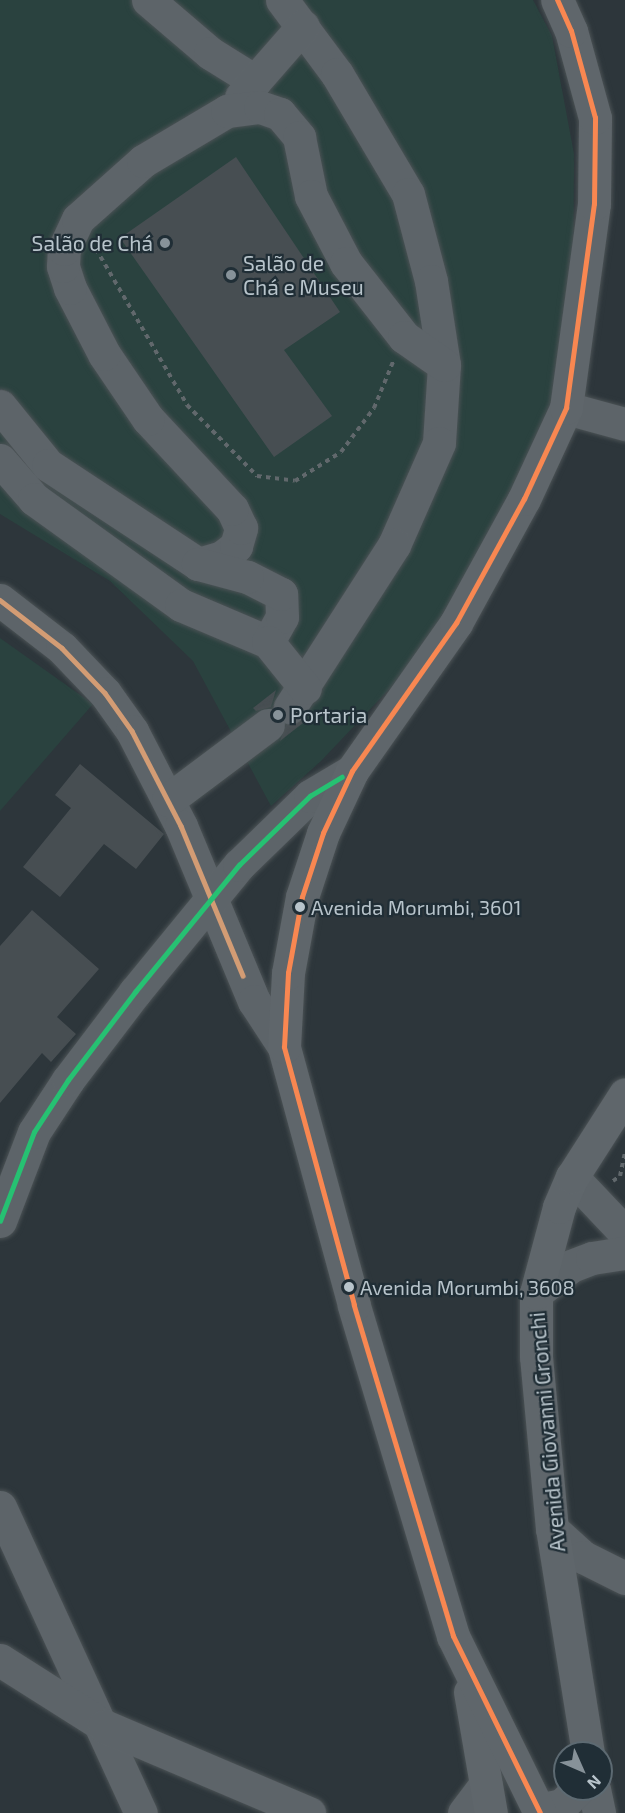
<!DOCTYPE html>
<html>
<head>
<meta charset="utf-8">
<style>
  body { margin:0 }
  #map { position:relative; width:625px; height:1813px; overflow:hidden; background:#2d363b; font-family:"Exo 2",sans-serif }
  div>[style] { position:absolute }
  .green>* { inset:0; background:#2a423f }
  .building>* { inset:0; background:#474e52 }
  .path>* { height:4px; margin-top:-2px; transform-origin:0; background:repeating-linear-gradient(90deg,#61686c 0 4.5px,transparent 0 9px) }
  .roads { filter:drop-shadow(0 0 2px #4b5255) drop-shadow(0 0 2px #4b5255) }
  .minor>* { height:33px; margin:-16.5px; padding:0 16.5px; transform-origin:16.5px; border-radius:16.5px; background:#5d6469 }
  .major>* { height:33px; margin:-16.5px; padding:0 16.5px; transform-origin:16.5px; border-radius:16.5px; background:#5f666b }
  .bus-1>* { height:4.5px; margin:-2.25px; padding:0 2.25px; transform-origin:2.25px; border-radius:2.25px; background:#f88751 }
  .bus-2>* { height:4.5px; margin:-2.25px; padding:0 2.25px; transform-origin:2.25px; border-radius:2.25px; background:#d39c74 }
  .bus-3>* { height:4.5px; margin:-2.25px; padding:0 2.25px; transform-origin:2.25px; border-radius:2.25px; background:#26c172 }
  .dots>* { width:16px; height:16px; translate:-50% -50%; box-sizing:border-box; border:3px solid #202e36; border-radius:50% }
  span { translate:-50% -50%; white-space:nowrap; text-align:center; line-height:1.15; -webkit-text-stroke:4.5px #202e36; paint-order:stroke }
  .bus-label { font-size:20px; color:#b8c4cb }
  .left { translate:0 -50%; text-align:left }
  .poi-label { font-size:21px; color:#b8c4cb }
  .right { translate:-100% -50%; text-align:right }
  .street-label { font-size:21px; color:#b8c4cb }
  .north { position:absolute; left:553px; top:1741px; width:60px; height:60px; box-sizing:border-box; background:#202e36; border:2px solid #5d6a72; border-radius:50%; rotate:135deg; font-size:16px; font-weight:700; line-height:24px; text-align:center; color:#b8c4cb }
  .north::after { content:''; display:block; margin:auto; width:21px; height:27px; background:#879299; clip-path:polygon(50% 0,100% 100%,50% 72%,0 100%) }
</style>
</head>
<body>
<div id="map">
  <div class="green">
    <i style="clip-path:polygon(0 0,533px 0,552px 36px,574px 154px,573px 320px,539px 457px,467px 583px,395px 683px,321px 761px,271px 806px,193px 661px,110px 581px,0 514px)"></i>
    <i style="clip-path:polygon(0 638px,93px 704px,0 811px)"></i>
  </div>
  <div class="building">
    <i style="clip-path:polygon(236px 157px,340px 312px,284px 350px,332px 416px,274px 457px,120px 238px)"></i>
    <i style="clip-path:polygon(276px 690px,271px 707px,256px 711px,253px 708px)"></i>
    <i style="clip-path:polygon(301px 721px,303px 723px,280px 741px,286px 725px)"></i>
    <i style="clip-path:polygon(80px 764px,164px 834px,136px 869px,104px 844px,60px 897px,23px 867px,71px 808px,55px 795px)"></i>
    <i style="clip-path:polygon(32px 910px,99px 969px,57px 1017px,76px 1034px,51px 1062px,42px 1053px,0 1103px,0 946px)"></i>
  </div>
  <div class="path">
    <i style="left:96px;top:249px;width:181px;rotate:59.7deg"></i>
    <i style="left:187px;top:405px;width:100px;rotate:45.4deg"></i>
    <i style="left:257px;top:476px;width:38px;rotate:7deg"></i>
    <i style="left:295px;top:481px;width:54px;rotate:-32.2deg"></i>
    <i style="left:341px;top:452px;width:55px;rotate:-53.1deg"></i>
    <i style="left:374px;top:408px;width:50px;rotate:-67.6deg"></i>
    <i style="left:613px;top:1181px;width:9px;rotate:-36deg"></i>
    <i style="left:620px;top:1176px;width:24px;rotate:-78deg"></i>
  </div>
  <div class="roads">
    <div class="minor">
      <i style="left:148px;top:0;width:82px;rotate:40.5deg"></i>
      <i style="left:210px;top:53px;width:53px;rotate:31.9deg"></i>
      <i style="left:282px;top:0;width:92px;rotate:53.4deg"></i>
      <i style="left:337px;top:74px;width:139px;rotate:59.4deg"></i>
      <i style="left:408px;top:194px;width:90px;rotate:75.2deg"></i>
      <i style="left:431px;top:281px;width:85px;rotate:81.2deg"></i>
      <i style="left:444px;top:365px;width:78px;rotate:93.7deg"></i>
      <i style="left:439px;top:443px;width:111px;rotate:113.8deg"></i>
      <i style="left:394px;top:545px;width:193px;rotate:122.7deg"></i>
      <i style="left:241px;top:97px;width:94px;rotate:-48.9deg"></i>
      <i style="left:0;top:406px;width:76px;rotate:50.9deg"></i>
      <i style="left:48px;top:465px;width:180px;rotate:33.4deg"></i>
      <i style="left:198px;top:564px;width:25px;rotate:-16deg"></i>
      <i style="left:222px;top:557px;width:18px;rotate:-38deg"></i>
      <i style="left:236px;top:546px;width:19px;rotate:-74deg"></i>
      <i style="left:241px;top:528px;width:21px;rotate:-115deg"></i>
      <i style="left:232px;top:509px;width:123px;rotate:-133deg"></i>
      <i style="left:148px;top:419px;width:78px;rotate:-124.1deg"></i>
      <i style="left:104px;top:354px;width:74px;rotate:-117.3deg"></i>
      <i style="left:70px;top:288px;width:23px;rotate:-108deg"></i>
      <i style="left:63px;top:266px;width:17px;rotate:-87deg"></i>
      <i style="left:64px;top:249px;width:33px;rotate:-65deg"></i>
      <i style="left:78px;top:219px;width:87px;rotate:-41.7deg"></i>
      <i style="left:143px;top:161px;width:98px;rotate:-30.8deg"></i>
      <i style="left:227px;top:111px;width:33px;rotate:-7deg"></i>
      <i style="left:260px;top:107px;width:21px;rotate:19deg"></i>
      <i style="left:280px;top:114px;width:30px;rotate:50deg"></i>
      <i style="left:299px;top:137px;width:60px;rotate:78.5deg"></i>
      <i style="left:311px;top:196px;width:76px;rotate:62.4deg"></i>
      <i style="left:346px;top:263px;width:94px;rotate:51.9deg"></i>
      <i style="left:404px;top:337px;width:49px;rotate:35deg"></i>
      <i style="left:566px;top:408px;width:61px;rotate:15.2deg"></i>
      <i style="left:0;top:460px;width:52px;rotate:48.9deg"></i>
      <i style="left:34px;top:499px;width:181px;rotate:35.8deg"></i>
      <i style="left:181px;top:605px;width:95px;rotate:23deg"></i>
      <i style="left:268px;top:642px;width:29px;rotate:-61deg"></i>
      <i style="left:282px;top:617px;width:23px;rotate:-92deg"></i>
      <i style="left:281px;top:594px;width:38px;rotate:-153deg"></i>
      <i style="left:247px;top:577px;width:51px;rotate:-165.1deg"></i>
      <i style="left:0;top:600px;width:78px;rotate:37.7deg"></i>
      <i style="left:62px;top:648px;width:62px;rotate:46.3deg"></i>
      <i style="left:105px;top:693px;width:47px;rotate:54.6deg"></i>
      <i style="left:132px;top:731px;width:107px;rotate:62.7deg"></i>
      <i style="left:181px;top:826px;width:190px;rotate:67.4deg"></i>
      <i style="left:254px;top:1001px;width:55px;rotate:56.9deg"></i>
      <i style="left:268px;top:642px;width:59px;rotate:51.2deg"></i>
      <i style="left:168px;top:800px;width:125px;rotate:-36.9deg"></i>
      <i style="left:572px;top:1177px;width:77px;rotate:46.6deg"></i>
      <i style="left:0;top:1221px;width:95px;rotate:-69.1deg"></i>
      <i style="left:34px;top:1132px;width:62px;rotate:-56.8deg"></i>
      <i style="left:68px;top:1080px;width:111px;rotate:-52.7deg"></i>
      <i style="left:135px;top:992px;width:164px;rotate:-50.7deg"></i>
      <i style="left:239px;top:865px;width:99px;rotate:-44.2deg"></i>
      <i style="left:310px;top:796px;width:49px;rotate:-30.8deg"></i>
      <i style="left:536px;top:1293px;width:44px;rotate:-37.6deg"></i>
      <i style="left:571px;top:1266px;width:22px;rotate:-21deg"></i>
      <i style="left:592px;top:1258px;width:33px;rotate:-9deg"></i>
      <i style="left:0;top:1507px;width:337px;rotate:65.3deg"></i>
      <i style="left:552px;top:1529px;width:42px;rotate:42.1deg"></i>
      <i style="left:583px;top:1557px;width:47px;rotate:26.6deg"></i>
      <i style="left:0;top:1660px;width:123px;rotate:32.4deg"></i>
      <i style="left:104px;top:1726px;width:223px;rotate:23deg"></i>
      <i style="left:464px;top:1813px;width:36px;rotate:-53deg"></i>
    </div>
    <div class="major">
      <i style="left:470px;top:1692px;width:123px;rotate:80.2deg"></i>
      <i style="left:588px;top:1753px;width:227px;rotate:-99.1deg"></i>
      <i style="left:552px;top:1529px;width:173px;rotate:-95.3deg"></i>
      <i style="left:536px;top:1357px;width:64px;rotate:-90deg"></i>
      <i style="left:536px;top:1293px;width:89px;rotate:-75deg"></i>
      <i style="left:559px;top:1207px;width:33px;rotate:-67deg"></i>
      <i style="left:572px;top:1177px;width:98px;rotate:-57.4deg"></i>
      <i style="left:594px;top:1789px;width:25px;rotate:78deg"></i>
      <i style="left:538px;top:1810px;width:25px;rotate:-12deg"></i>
      <i style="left:562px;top:1805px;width:23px;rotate:-45deg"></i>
      <i style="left:540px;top:1813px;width:197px;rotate:-116.2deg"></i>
      <i style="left:453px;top:1636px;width:345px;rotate:-106.7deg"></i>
      <i style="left:354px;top:1305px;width:267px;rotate:-105.2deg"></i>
      <i style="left:284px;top:1047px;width:74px;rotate:-86.9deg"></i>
      <i style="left:288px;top:973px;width:77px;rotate:-79.6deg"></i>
      <i style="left:302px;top:897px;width:67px;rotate:-71.8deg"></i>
      <i style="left:323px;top:833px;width:68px;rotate:-64.9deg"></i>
      <i style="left:352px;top:771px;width:181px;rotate:-54.9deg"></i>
      <i style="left:456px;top:623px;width:141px;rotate:-61.3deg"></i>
      <i style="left:524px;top:499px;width:100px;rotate:-65.2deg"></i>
      <i style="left:566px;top:408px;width:206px;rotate:-82.2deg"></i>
      <i style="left:594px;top:204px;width:86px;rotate:-89.3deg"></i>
      <i style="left:595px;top:118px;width:90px;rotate:-105.4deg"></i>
      <i style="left:571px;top:31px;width:34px;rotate:-114deg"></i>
    </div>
  </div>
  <div class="bus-1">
    <i style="left:540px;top:1813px;width:197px;rotate:-116.2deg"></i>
    <i style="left:453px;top:1636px;width:345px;rotate:-106.7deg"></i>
    <i style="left:354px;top:1305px;width:267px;rotate:-105.2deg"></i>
    <i style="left:284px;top:1047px;width:74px;rotate:-86.9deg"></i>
    <i style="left:288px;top:973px;width:77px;rotate:-79.6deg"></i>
    <i style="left:302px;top:897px;width:67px;rotate:-71.8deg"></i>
    <i style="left:323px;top:833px;width:68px;rotate:-64.9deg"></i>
    <i style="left:352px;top:771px;width:181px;rotate:-54.9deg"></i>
    <i style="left:456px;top:623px;width:141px;rotate:-61.3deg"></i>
    <i style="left:524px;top:499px;width:100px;rotate:-65.2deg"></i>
    <i style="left:566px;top:408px;width:206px;rotate:-82.2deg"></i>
    <i style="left:594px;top:204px;width:86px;rotate:-89.3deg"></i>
    <i style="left:595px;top:118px;width:90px;rotate:-105.4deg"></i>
    <i style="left:571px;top:31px;width:34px;rotate:-114deg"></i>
  </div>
  <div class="bus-2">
    <i style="left:0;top:600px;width:78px;rotate:37.7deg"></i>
    <i style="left:62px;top:648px;width:62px;rotate:46.3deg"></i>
    <i style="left:105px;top:693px;width:47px;rotate:54.6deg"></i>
    <i style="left:132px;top:731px;width:107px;rotate:62.7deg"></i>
    <i style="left:181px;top:826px;width:162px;rotate:67.5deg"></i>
  </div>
  <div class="bus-3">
    <i style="left:0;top:1221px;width:95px;rotate:-69.1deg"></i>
    <i style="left:34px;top:1132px;width:62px;rotate:-56.8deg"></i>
    <i style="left:68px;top:1080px;width:111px;rotate:-52.7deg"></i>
    <i style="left:135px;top:992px;width:164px;rotate:-50.7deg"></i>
    <i style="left:239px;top:865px;width:99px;rotate:-44.2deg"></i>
    <i style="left:310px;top:796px;width:37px;rotate:-31deg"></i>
  </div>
  <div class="dots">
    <i style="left:165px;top:243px;background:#879299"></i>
    <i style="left:231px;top:275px;background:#879299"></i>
    <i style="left:278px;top:715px;background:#879299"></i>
    <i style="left:300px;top:907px;background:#b8c4cb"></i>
    <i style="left:349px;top:1287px;background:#b8c4cb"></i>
  </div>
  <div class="bus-label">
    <span class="left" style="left:311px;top:907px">Avenida Morumbi, 3601</span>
    <span class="left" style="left:360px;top:1287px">Avenida Morumbi, 3608</span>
  </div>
  <div class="poi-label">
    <span class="right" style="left:153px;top:243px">Salão de Chá</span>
    <span class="left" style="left:243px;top:275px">Salão de<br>Chá e Museu</span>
    <span class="left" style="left:290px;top:715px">Portaria</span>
  </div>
  <div class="street-label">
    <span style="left:547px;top:1432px;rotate:-95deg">Avenida Giovanni Gronchi</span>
  </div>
  <div class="north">N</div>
</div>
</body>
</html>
